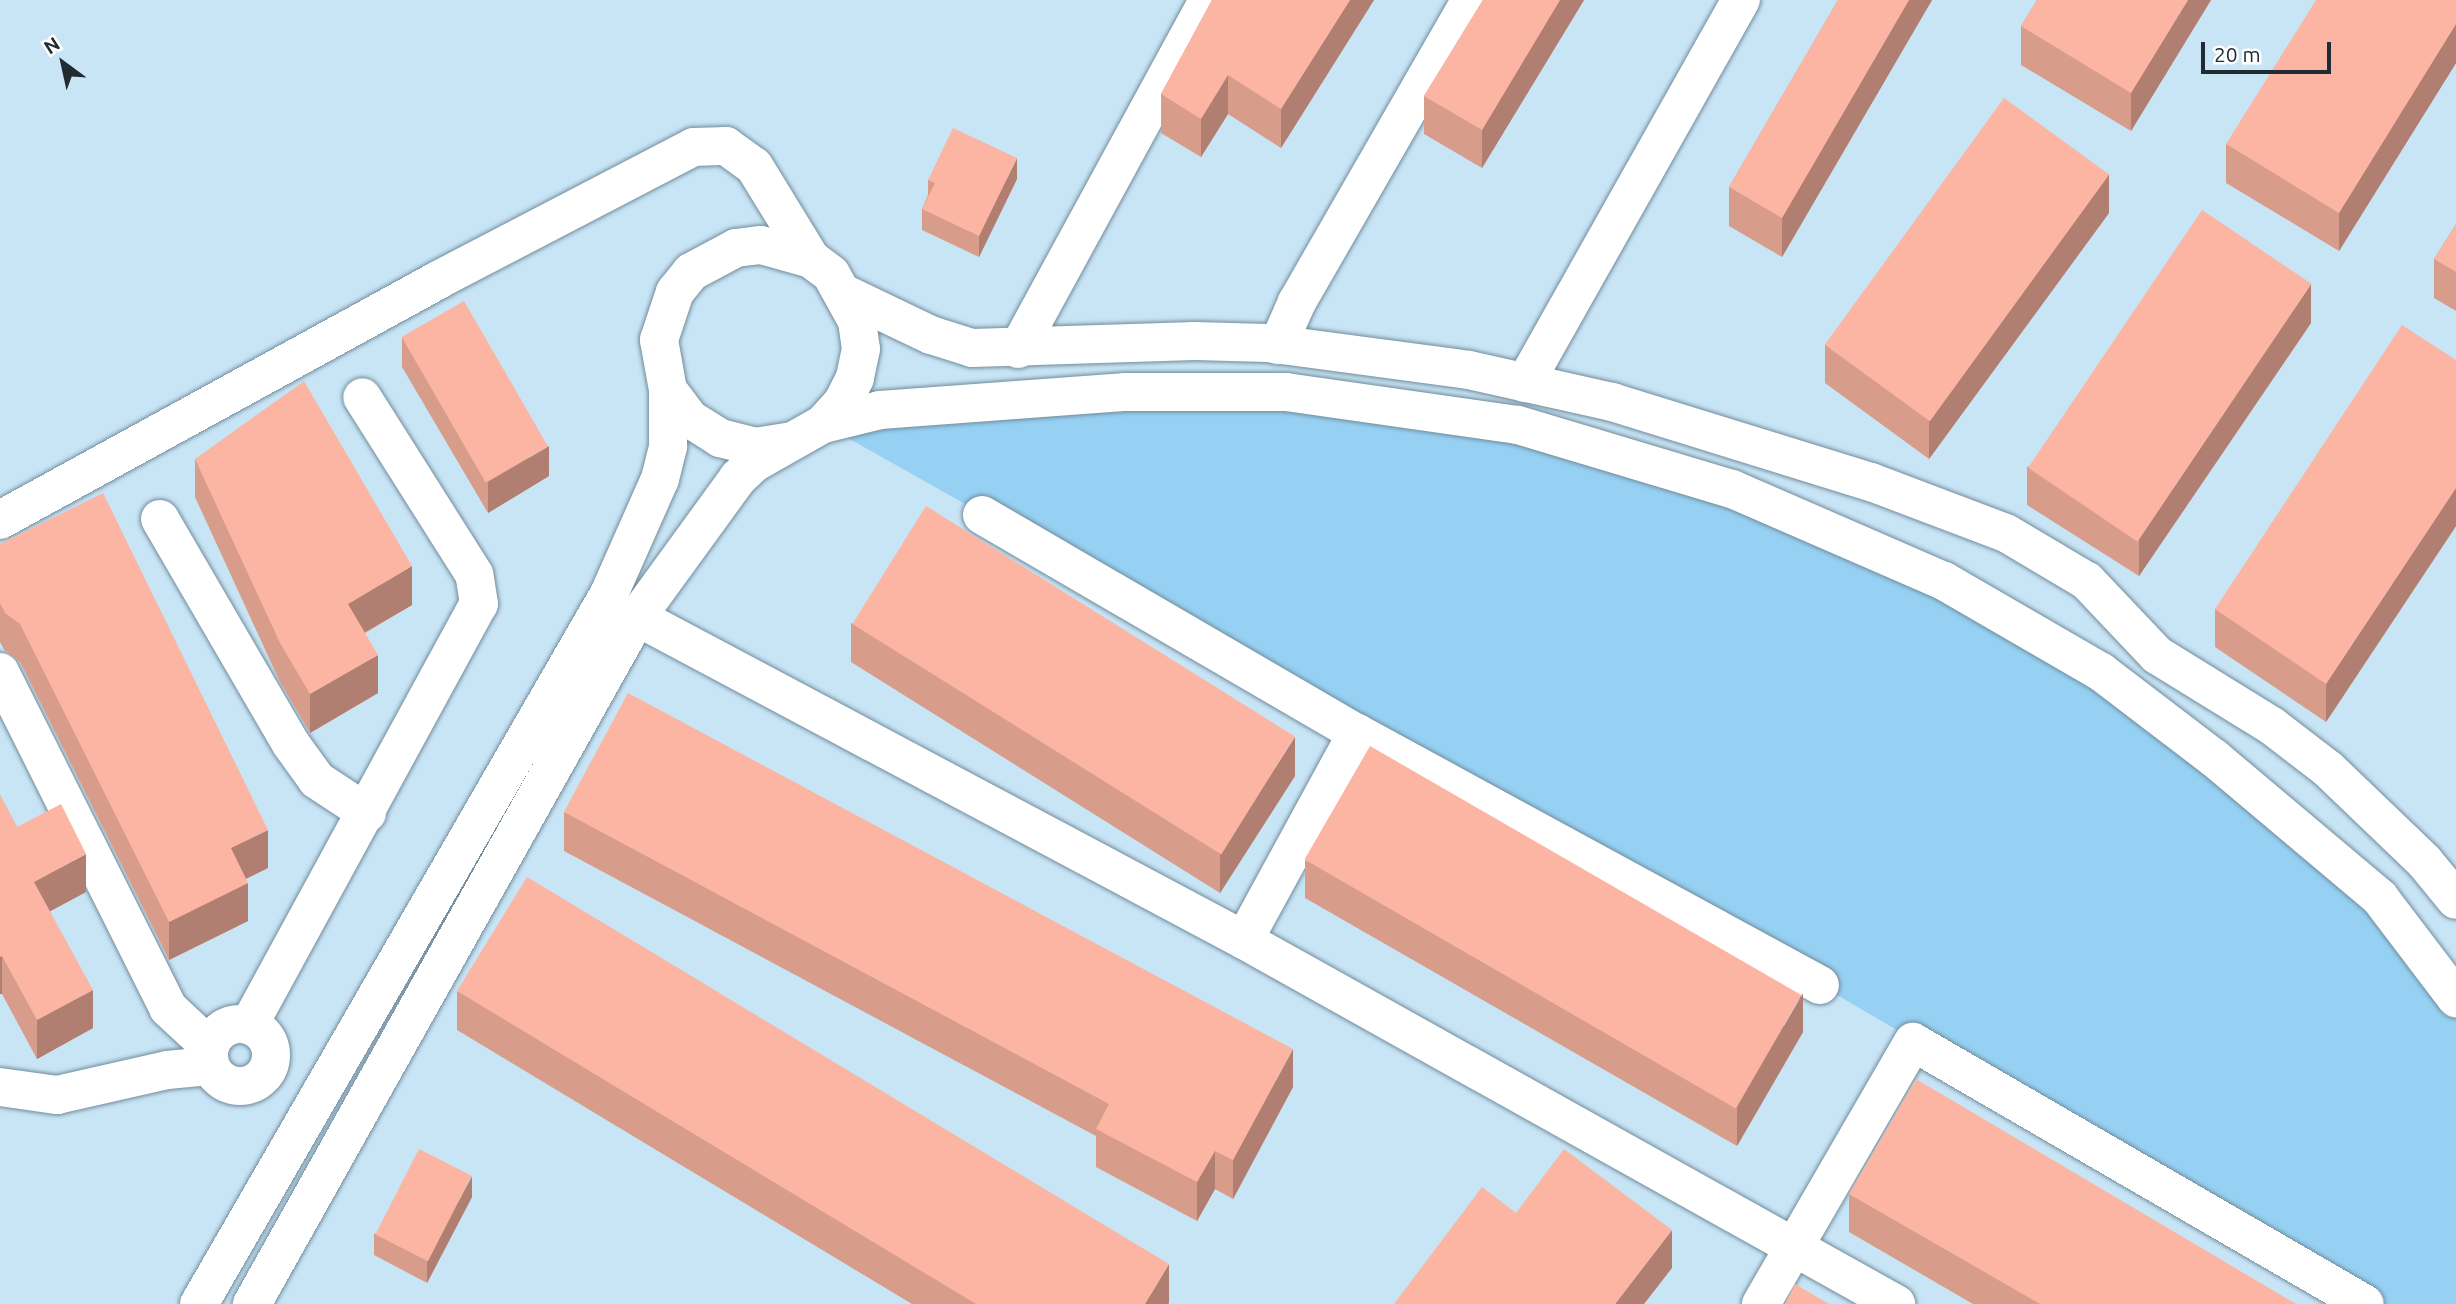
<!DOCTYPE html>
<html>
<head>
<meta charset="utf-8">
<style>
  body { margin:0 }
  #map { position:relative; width:2456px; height:1304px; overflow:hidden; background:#c8e5f6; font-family:Ubuntu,sans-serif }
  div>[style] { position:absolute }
  .green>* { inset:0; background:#96d1f3 }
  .roads { filter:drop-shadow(0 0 2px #728c9c) drop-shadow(0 0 2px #728c9c) }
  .minor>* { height:38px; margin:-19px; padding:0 19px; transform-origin:19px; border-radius:19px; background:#fff }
  .minor>.ring { margin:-19px; padding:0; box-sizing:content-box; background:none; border:38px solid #fff; border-radius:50% }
  .wall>* { inset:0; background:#d89c8b }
  .shaded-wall>* { inset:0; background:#b07f71; transform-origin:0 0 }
  .building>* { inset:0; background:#fbb5a2; transform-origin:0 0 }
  span { translate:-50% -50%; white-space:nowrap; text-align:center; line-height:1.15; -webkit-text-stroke:7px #fff; paint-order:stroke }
  .north { position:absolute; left:28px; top:28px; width:70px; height:70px; -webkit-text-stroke:5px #fff; paint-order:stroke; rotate:327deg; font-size:19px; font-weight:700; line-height:28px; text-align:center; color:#212b32 }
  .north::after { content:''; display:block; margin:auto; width:24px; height:32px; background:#212b32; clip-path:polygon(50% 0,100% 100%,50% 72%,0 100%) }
  .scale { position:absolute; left:2201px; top:42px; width:130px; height:32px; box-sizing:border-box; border:4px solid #212b32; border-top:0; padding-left:9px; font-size:21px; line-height:24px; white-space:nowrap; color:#212b32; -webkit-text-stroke:5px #fff; paint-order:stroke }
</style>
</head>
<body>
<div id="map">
  <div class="green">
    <i style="clip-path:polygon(1375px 403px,1780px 508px,2214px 758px,2456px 998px,2456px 1304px,2365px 1304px,1820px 985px,823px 424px,880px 410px)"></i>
  </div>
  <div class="roads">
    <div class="minor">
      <i style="left:847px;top:295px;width:93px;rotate:25.5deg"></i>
      <i style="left:931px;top:335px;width:43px;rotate:17.6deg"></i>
      <i style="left:972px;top:348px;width:223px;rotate:-1.8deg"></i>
      <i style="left:1195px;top:341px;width:72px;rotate:1.6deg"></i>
      <i style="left:1267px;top:343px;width:204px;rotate:7.6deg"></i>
      <i style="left:1469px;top:370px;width:147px;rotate:12.6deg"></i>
      <i style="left:1612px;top:402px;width:271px;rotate:17.2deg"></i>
      <i style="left:1871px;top:482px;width:144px;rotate:20.7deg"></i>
      <i style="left:2006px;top:533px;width:94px;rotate:30.7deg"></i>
      <i style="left:2087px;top:581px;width:102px;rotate:46.6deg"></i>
      <i style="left:2157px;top:655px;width:135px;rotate:31.7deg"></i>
      <i style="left:2272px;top:726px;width:71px;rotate:37.5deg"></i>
      <i style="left:2328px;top:769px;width:133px;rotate:43.8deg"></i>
      <i style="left:2424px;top:861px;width:50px;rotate:50.6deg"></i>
      <i style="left:1278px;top:345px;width:47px;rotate:-66.2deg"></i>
      <i style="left:1297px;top:302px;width:349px;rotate:-60.1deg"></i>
      <i style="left:1018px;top:349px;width:397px;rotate:-61.4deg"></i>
      <i style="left:1525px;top:383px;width:440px;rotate:-60.6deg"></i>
      <i style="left:668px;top:390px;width:36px;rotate:53deg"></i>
      <i style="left:690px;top:419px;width:36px;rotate:32deg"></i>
      <i style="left:720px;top:438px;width:36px;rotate:14deg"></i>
      <i style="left:755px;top:447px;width:33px;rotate:-9deg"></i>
      <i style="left:823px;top:424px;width:59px;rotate:-13.8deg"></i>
      <i style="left:880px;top:410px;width:247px;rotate:-4.2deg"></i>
      <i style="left:1126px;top:392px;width:160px"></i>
      <i style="left:1286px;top:392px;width:234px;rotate:8.1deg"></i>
      <i style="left:1518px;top:425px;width:223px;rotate:16.7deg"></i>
      <i style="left:1732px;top:489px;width:231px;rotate:23.5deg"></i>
      <i style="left:1944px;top:581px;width:181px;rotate:30.1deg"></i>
      <i style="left:2101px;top:672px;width:142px;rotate:37.3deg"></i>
      <i style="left:2214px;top:758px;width:217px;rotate:40.1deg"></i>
      <i style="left:2380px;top:898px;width:126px;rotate:52.8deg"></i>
      <i style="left:982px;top:515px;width:434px;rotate:30.2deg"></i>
      <i style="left:1357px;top:733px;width:527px;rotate:28.56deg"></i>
      <i style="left:160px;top:519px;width:260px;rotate:59.8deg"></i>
      <i style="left:291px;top:744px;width:44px;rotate:54.2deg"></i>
      <i style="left:317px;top:780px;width:60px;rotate:33.4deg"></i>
      <i style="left:0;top:520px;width:499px;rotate:-28.7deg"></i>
      <i style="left:438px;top:280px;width:288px;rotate:-27.5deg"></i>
      <i style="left:694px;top:147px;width:32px;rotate:-2deg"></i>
      <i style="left:726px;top:146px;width:34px;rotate:36deg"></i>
      <i style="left:754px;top:166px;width:109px;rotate:58.5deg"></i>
      <i style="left:637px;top:617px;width:688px;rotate:28.02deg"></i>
      <i style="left:1244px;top:940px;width:747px;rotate:29.17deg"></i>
      <i style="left:0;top:672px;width:376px;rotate:63.4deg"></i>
      <i style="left:168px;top:1008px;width:57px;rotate:42.9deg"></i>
      <i style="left:1244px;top:940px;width:236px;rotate:-61.4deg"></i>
      <i class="ring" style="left:209px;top:1024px;width:24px;height:24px"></i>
      <i style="left:249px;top:1025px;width:480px;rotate:-61.4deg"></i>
      <i style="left:479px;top:604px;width:30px;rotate:-99deg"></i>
      <i style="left:474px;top:574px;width:209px;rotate:-122.3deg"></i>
      <i style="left:0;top:1087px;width:58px;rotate:8deg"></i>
      <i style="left:57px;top:1095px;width:113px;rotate:-12.8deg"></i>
      <i style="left:167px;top:1070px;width:43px;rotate:-5.3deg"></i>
      <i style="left:199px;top:1304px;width:820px;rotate:-60deg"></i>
      <i style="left:609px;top:594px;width:126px;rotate:-66.1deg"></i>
      <i style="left:660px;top:479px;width:34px;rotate:-76deg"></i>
      <i style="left:668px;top:446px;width:56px;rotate:-90deg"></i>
      <i style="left:668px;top:390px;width:51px;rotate:-100.2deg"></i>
      <i style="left:659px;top:340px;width:51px;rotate:-71.6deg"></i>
      <i style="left:675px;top:292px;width:26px;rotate:-51deg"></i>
      <i style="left:691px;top:272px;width:51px;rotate:-28.1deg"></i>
      <i style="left:736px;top:248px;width:25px;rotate:-7deg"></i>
      <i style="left:761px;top:245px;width:52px;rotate:15.6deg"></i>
      <i style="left:811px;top:259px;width:25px;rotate:37deg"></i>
      <i style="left:831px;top:274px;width:54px;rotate:61deg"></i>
      <i style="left:857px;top:321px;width:28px;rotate:82deg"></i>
      <i style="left:861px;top:349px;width:30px;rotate:102deg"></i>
      <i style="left:855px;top:378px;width:28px;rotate:117deg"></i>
      <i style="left:842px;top:403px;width:28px;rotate:132deg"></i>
      <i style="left:823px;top:424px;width:79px;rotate:150.5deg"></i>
      <i style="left:754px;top:463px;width:22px;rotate:137deg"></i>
      <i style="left:738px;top:478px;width:172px;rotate:126deg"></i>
      <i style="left:637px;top:617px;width:788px;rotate:119.27deg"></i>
      <i style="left:1761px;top:1304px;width:303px;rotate:-59.9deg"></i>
      <i style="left:1913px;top:1042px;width:522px;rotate:30.1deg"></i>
    </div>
  </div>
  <div class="wall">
    <i style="clip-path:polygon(1212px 0,1374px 0,1281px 148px,1228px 114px,1201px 157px,1161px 133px,1161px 94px)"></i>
    <i style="clip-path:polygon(1483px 0,1584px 0,1482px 168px,1424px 134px,1424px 96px)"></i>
    <i style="clip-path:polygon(1838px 0,1932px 0,1782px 257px,1729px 226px,1729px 187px)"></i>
    <i style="clip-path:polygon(2037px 0,2211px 0,2131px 131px,2021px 65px,2021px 26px)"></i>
    <i style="clip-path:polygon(2456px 0,2456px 63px,2339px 251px,2226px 183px,2226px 144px)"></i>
    <i style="clip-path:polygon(1017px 179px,979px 257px,922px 230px,922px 209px,928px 195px,928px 180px)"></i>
    <i style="clip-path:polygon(2109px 213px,1929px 459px,1825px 383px,1825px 345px)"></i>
    <i style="clip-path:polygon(2456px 224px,2456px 311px,2434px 298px,2434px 259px)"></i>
    <i style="clip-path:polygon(2311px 323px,2139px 576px,2027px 505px,2027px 467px)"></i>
    <i style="clip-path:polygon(402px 337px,549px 476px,488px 513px,402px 367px)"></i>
    <i style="clip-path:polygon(2456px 360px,2456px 526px,2326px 722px,2215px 647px,2215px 609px)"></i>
    <i style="clip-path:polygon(195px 459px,412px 605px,365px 633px,378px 693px,310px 733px,280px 682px,195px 497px)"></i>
    <i style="clip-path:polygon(0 544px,268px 868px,246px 879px,248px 921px,169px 960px,20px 662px,5px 651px,0 642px)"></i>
    <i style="clip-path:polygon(851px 623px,1295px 776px,1220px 893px,851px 662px)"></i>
    <i style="clip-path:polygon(0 795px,17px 827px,86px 892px,50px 911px,93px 1028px,37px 1059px,2px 994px)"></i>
    <i style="clip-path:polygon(564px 812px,1293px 1087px,1233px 1199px,1215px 1189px,1197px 1221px,1096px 1167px,1096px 1136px,564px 851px)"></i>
    <i style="clip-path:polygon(1305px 860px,1803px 1032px,1737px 1146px,1305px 898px)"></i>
    <i style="clip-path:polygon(457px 991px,1169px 1303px,1168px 1304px,912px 1304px,457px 1030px)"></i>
    <i style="clip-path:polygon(1849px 1194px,2296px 1304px,1973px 1304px,1849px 1232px)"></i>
    <i style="clip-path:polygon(472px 1197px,427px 1283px,374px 1255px,374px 1234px)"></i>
  </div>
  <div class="shaded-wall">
    <i style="clip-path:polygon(1350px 0,1374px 0,1281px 148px,1281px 109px)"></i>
    <i style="clip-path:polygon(1560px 0,1584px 0,1482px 168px,1482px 130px)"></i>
    <i style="clip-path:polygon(1909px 0,1932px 0,1782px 257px,1782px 218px)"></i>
    <i style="clip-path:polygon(2188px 0,2211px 0,2131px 131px,2131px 93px)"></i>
    <i style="clip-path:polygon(2456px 24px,2456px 63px,2339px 251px,2339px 213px)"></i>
    <i style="clip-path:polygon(1228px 75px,1228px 114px,1201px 157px,1201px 119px)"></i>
    <i style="clip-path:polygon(1017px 158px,1017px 179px,979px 257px,979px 236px)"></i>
    <i style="clip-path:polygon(2109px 174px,2109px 213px,1929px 459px,1929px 421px)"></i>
    <i style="clip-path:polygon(2311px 284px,2311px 323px,2139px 576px,2139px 538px)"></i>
    <i style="clip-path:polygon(549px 446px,549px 476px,488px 513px,488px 482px)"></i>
    <i style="clip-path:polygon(2456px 488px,2456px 526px,2326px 722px,2326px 684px)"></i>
    <i style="clip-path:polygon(412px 566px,412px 605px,348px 642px,348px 604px)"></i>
    <i style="clip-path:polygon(378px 655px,378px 693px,310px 733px,310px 694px)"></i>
    <i style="clip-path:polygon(1295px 737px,1295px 776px,1220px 893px,1220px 854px)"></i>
    <i style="clip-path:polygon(268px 830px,268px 868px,231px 886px,231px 848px)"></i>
    <i style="clip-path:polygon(86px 854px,86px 892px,34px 920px,34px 882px)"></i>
    <i style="clip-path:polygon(248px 883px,248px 921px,169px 960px,169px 922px)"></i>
    <i style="left:2px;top:956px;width:38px;height:2px;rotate:90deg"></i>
    <i style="clip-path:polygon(93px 990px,93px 1028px,37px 1059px,37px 1020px)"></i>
    <i style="clip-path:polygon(1803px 993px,1803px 1032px,1737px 1146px,1737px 1107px)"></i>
    <i style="clip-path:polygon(1293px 1049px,1293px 1087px,1233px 1199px,1233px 1160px)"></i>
    <i style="clip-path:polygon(1215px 1151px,1215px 1189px,1197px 1221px,1197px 1182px)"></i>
    <i style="clip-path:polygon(472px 1176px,472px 1197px,427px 1283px,427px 1261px)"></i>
    <i style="clip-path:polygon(1672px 1230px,1672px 1268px,1644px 1304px,1615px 1304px)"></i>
    <i style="clip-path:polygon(1169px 1264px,1169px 1303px,1168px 1304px,1145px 1304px)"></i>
  </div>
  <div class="building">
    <i style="clip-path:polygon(1212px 0,1350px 0,1281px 109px,1228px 75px,1201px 119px,1161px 94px)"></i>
    <i style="clip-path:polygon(1483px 0,1560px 0,1482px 130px,1424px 96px)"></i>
    <i style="clip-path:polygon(1838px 0,1909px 0,1782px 218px,1729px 187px)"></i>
    <i style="clip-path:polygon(2037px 0,2188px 0,2131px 93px,2021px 26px)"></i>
    <i style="clip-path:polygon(2316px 0,2456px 0,2456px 24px,2339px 213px,2226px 144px)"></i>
    <i style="left:2004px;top:98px;width:130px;height:305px;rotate:36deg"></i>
    <i style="clip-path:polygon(953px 128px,1017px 158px,979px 236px,922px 209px,935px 183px,928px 180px)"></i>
    <i style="left:2202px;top:210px;width:132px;height:311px;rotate:34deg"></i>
    <i style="clip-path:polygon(2456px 224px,2456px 272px,2434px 259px)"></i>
    <i style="left:464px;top:301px;width:168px;height:72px;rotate:60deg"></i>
    <i style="clip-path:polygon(2402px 325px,2456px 360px,2456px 488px,2326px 684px,2215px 609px)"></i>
    <i style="clip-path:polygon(304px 381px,412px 566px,348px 604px,378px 655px,310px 694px,280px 643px,195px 459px)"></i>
    <i style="clip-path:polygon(103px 493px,268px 830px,231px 848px,248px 883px,169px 922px,20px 624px,5px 613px,0 603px,0 544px)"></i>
    <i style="left:926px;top:506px;width:435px;height:139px;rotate:32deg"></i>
    <i style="clip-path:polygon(628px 693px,1293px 1049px,1233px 1160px,1215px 1151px,1197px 1182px,1096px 1129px,1109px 1104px,564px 812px)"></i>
    <i style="left:1370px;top:746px;width:498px;height:131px;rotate:30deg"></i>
    <i style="clip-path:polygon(0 795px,17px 827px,61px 804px,86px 854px,34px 882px,93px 990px,37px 1020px,2px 956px,0 957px)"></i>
    <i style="clip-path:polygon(527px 877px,1169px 1264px,1145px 1304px,976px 1304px,457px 991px)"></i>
    <i style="clip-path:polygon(1916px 1079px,2296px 1304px,2040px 1304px,1849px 1194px)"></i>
    <i style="left:419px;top:1149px;width:59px;height:96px;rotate:27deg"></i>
    <i style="clip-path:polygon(1564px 1149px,1672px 1230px,1615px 1304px,1394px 1304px,1482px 1187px,1516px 1213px)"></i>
    <i style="clip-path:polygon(1795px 1284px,1829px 1304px,1785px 1304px)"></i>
  </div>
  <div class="north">N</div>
  <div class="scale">20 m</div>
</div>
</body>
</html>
